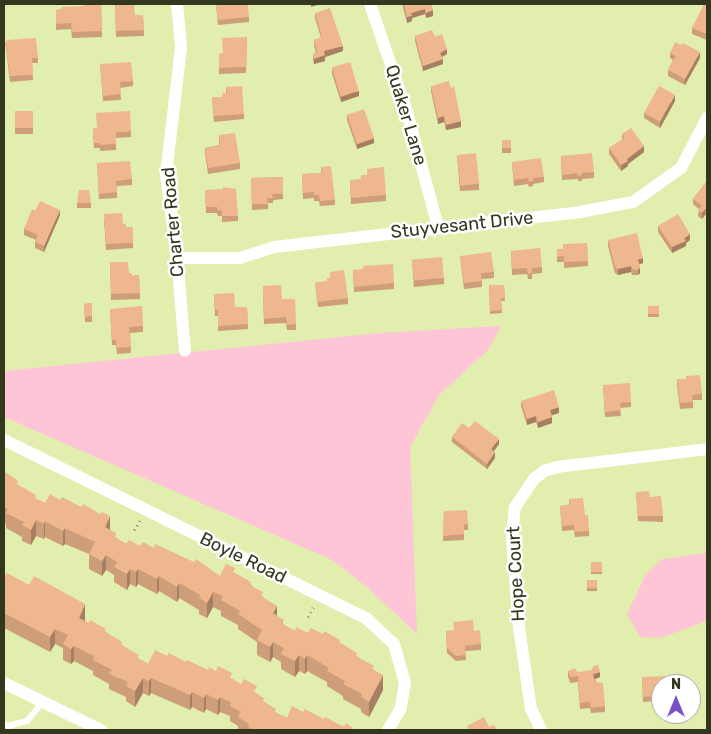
<!DOCTYPE html>
<html>
<head>
<meta charset="utf-8">
<style>
  body { margin:0 }
  #map { position:relative; width:711px; height:734px; overflow:hidden; background:#e1eead; font-family:Rubik,sans-serif }
  div>[style] { position:absolute }
  .green>* { inset:0; background:#fec5d7 }
  .path>* { height:2.5px; margin-top:-1.25px; transform-origin:0; background:repeating-linear-gradient(90deg,#8b9466 0 1px,transparent 0 5px) }
  .lane>* { height:6px; margin:-3px; padding:0 3px; transform-origin:3px; border-radius:3px; background:#fff }
  .street>* { height:12px; margin:-6px; padding:0 6px; transform-origin:6px; border-radius:6px; background:#fff }
  .wall>* { inset:0; background:#ce9d79; transform-origin:0 0 }
  .shaded-wall>* { inset:0; background:#a78063 }
  .building>* { inset:0; background:#efb78d; transform-origin:0 0 }
  span { translate:-50% -50%; white-space:nowrap; text-align:center; line-height:1.15; -webkit-text-stroke:5px #fff; paint-order:stroke }
  .street-label { font-size:18px; color:#32371d }
  .frame { position:absolute; inset:0; border:5px solid #32371d; pointer-events:none }
  .north { position:absolute; left:651px; top:674px; width:50px; height:50px; box-sizing:border-box; background:#fff; border:1px solid #adafa5; border-radius:50%; rotate:0deg; font-size:14px; font-weight:700; line-height:20px; text-align:center; color:#32371d }
  .north::after { content:''; display:block; margin:auto; width:18px; height:22px; background:#7d4fc7; clip-path:polygon(50% 0,100% 100%,50% 72%,0 100%) }
</style>
</head>
<body>
<div id="map">
  <div class="green">
    <i style="clip-path:polygon(501px 326px,488px 350px,439px 395px,410px 447px,417px 634px,368px 588px,332px 560px,4px 417px,4px 371px,380px 333px)"></i>
    <i style="clip-path:polygon(707px 553px,707px 621px,660px 638px,640px 637px,627px 614px,645px 576px,662px 559px)"></i>
  </div>
  <div class="path">
    <i style="left:134px;top:530px;width:12px;rotate:-59deg"></i>
    <i style="left:308px;top:617px;width:11px;rotate:-63deg"></i>
  </div>
  <div class="lane">
    <i style="left:4px;top:724px;width:4px;rotate:27deg"></i>
    <i style="left:8px;top:726px;width:20px;rotate:-15deg"></i>
    <i style="left:27px;top:721px;width:25px;rotate:-50deg"></i>
  </div>
  <div class="street">
    <i style="left:177px;top:4px;width:43px;rotate:84.7deg"></i>
    <i style="left:181px;top:47px;width:128px;rotate:96.7deg"></i>
    <i style="left:166px;top:174px;width:85px;rotate:82.5deg"></i>
    <i style="left:177px;top:258px;width:93px;rotate:85.1deg"></i>
    <i style="left:370px;top:4px;width:114px;rotate:71.1deg"></i>
    <i style="left:407px;top:112px;width:119px;rotate:74.9deg"></i>
    <i style="left:177px;top:258px;width:63px"></i>
    <i style="left:240px;top:258px;width:36px;rotate:-18deg"></i>
    <i style="left:274px;top:247px;width:308px;rotate:-6.5deg"></i>
    <i style="left:580px;top:212px;width:54px;rotate:-10.7deg"></i>
    <i style="left:633px;top:202px;width:59px;rotate:-35.3deg"></i>
    <i style="left:681px;top:168px;width:56px;rotate:-62.5deg"></i>
    <i style="left:4px;top:440px;width:405px;rotate:26.2deg"></i>
    <i style="left:367px;top:619px;width:37px;rotate:43deg"></i>
    <i style="left:394px;top:644px;width:41px;rotate:74.2deg"></i>
    <i style="left:405px;top:683px;width:27px;rotate:100deg"></i>
    <i style="left:400px;top:710px;width:23px;rotate:121deg"></i>
    <i style="left:4px;top:683px;width:108px;rotate:25.9deg"></i>
    <i style="left:541px;top:730px;width:23px;rotate:-115deg"></i>
    <i style="left:531px;top:709px;width:82px;rotate:-98.4deg"></i>
    <i style="left:519px;top:628px;width:89px;rotate:-94.5deg"></i>
    <i style="left:512px;top:539px;width:32px;rotate:-85deg"></i>
    <i style="left:515px;top:507px;width:34px;rotate:-56deg"></i>
    <i style="left:534px;top:479px;width:13px;rotate:-39deg"></i>
    <i style="left:544px;top:471px;width:14px;rotate:-17deg"></i>
    <i style="left:557px;top:467px;width:151px;rotate:-6.8deg"></i>
  </div>
  <div class="wall">
    <i style="clip-path:polygon(101px 4px,102px 37px,72px 38px,71px 29px,56px 30px,56px 10px)"></i>
    <i style="clip-path:polygon(115px 4px,135px 15px,143px 15px,144px 36px,116px 37px)"></i>
    <i style="clip-path:polygon(216px 4px,249px 17px,249px 22px,218px 25px)"></i>
    <i style="clip-path:polygon(402px 4px,431px 4px,433px 16px,426px 18px,425px 14px,412px 18px,412px 21px,407px 23px)"></i>
    <i style="clip-path:polygon(707px 4px,707px 40px,692px 34px,692px 28px)"></i>
    <i style="clip-path:polygon(315px 13px,343px 51px,325px 57px,325px 61px,314px 64px,313px 60px,313px 54px,316px 53px,314px 46px,314px 40px,321px 38px,315px 18px)"></i>
    <i style="clip-path:polygon(415px 36px,435px 37px,447px 54px,442px 57px,443px 64px,423px 71px,415px 41px)"></i>
    <i style="clip-path:polygon(247px 37px,246px 73px,219px 74px,219px 54px,223px 53px)"></i>
    <i style="clip-path:polygon(5px 42px,38px 58px,38px 63px,32px 63px,33px 80px,10px 82px)"></i>
    <i style="clip-path:polygon(670px 53px,700px 58px,685px 85px,668px 76px,668px 70px,673px 60px,670px 58px)"></i>
    <i style="clip-path:polygon(100px 64px,133px 81px,133px 86px,120px 88px,121px 100px,103px 101px)"></i>
    <i style="clip-path:polygon(332px 68px,359px 96px,341px 102px,332px 74px)"></i>
    <i style="clip-path:polygon(431px 86px,461px 127px,446px 130px,444px 122px,438px 124px,431px 91px)"></i>
    <i style="clip-path:polygon(226px 87px,244px 114px,244px 119px,214px 122px,212px 97px,222px 97px,226px 93px)"></i>
    <i style="clip-path:polygon(675px 101px,660px 128px,644px 118px,644px 113px)"></i>
    <i style="left:15px;top:111px;width:18px;height:23px"></i>
    <i style="clip-path:polygon(347px 114px,374px 143px,357px 149px,347px 120px)"></i>
    <i style="clip-path:polygon(131px 131px,131px 137px,116px 138px,116px 150px,100px 151px,100px 148px,94px 148px,93px 134px)"></i>
    <i style="clip-path:polygon(622px 134px,644px 152px,628px 164px,628px 166px,621px 171px,609px 154px,609px 148px,622px 140px)"></i>
    <i style="clip-path:polygon(219px 135px,240px 163px,240px 169px,208px 174px,205px 153px,205px 148px,219px 145px)"></i>
    <i style="left:502px;top:140px;width:9px;height:13px"></i>
    <i style="clip-path:polygon(457px 155px,479px 184px,479px 190px,460px 191px)"></i>
    <i style="clip-path:polygon(561px 156px,594px 172px,594px 178px,582px 179px,582px 181px,578px 181px,578px 179px,562px 180px)"></i>
    <i style="clip-path:polygon(512px 162px,544px 177px,544px 182px,533px 184px,533px 186px,529px 187px,528px 184px,514px 186px)"></i>
    <i style="clip-path:polygon(97px 163px,132px 179px,132px 185px,117px 186px,117px 198px,99px 199px)"></i>
    <i style="clip-path:polygon(321px 167px,335px 200px,335px 205px,320px 206px,319px 201px,314px 201px,314px 198px,303px 199px,302px 174px,321px 173px)"></i>
    <i style="clip-path:polygon(283px 177px,283px 199px,273px 200px,273px 203px,268px 203px,268px 209px,252px 210px,251px 178px)"></i>
    <i style="clip-path:polygon(350px 180px,386px 195px,386px 201px,351px 204px)"></i>
    <i style="clip-path:polygon(707px 181px,707px 216px,705px 215px,702px 219px,698px 216px,699px 209px,693px 204px,693px 199px)"></i>
    <i style="clip-path:polygon(205px 190px,238px 216px,238px 221px,222px 222px,222px 216px,218px 216px,217px 213px,206px 213px)"></i>
    <i style="left:77px;top:203px;width:14px;height:5px"></i>
    <i style="clip-path:polygon(35px 211px,60px 215px,44px 252px,35px 248px,35px 242px,36px 240px,24px 235px,24px 229px)"></i>
    <i style="clip-path:polygon(104px 219px,123px 224px,126px 227px,133px 227px,133px 248px,106px 250px)"></i>
    <i style="clip-path:polygon(658px 226px,690px 240px,686px 243px,686px 246px,672px 253px,658px 232px)"></i>
    <i style="clip-path:polygon(608px 240px,643px 263px,639px 264px,640px 273px,638px 275px,632px 275px,631px 272px,618px 275px,615px 273px,608px 246px)"></i>
    <i style="clip-path:polygon(587px 243px,588px 266px,564px 268px,564px 262px,557px 262px,557px 249px,563px 249px)"></i>
    <i style="clip-path:polygon(511px 251px,542px 267px,542px 273px,532px 274px,532px 279px,528px 279px,527px 274px,512px 275px)"></i>
    <i style="clip-path:polygon(460px 256px,494px 272px,494px 278px,482px 279px,482px 287px,464px 289px)"></i>
    <i style="clip-path:polygon(412px 260px,444px 278px,444px 284px,414px 287px)"></i>
    <i style="clip-path:polygon(110px 262px,132px 276px,139px 275px,140px 299px,111px 300px)"></i>
    <i style="clip-path:polygon(353px 270px,394px 283px,394px 289px,354px 292px)"></i>
    <i style="clip-path:polygon(330px 272px,348px 298px,348px 304px,318px 307px,315px 283px,327px 281px,330px 278px)"></i>
    <i style="clip-path:polygon(489px 285px,504px 285px,505px 301px,501px 301px,502px 313px,490px 314px)"></i>
    <i style="clip-path:polygon(263px 292px,296px 324px,296px 330px,287px 330px,286px 323px,264px 324px)"></i>
    <i style="clip-path:polygon(214px 294px,235px 307px,247px 307px,248px 329px,218px 331px,218px 316px,215px 316px)"></i>
    <i style="clip-path:polygon(92px 303px,92px 322px,85px 322px,84px 304px)"></i>
    <i style="left:648px;top:306px;width:11px;height:11px"></i>
    <i style="clip-path:polygon(110px 309px,143px 326px,143px 332px,130px 333px,131px 353px,117px 354px,116px 345px,112px 345px)"></i>
    <i style="clip-path:polygon(677px 379px,702px 394px,702px 400px,693px 400px,693px 408px,680px 409px,677px 385px)"></i>
    <i style="clip-path:polygon(603px 385px,631px 402px,631px 407px,620px 408px,621px 416px,605px 417px)"></i>
    <i style="clip-path:polygon(521px 401px,559px 413px,551px 415px,552px 423px,538px 428px,536px 422px,527px 425px,521px 406px)"></i>
    <i style="clip-path:polygon(469px 428px,499px 444px,494px 451px,495px 458px,487px 469px,452px 442px,452px 437px)"></i>
    <i style="clip-path:polygon(4px 471px,18px 485px,36px 499px,110px 530px,116px 538px,126px 544px,154px 548px,220px 576px,235px 573px,251px 585px,263px 597px,284px 625px,295px 631px,308px 633px,340px 643px,374px 670px,383px 690px,369px 717px,361px 712px,361px 709px,343px 699px,343px 696px,327px 686px,327px 682px,307px 671px,305px 674px,299px 671px,295px 677px,281px 669px,281px 662px,273px 657px,270px 662px,257px 655px,257px 642px,238px 629px,238px 625px,221px 616px,221px 611px,213px 607px,207px 618px,199px 614px,199px 610px,179px 598px,177px 602px,159px 591px,157px 594px,138px 584px,136px 587px,130px 584px,127px 590px,114px 582px,114px 575px,106px 570px,102px 576px,89px 569px,89px 554px,65px 544px,63px 546px,45px 537px,44px 539px,36px 536px,31px 545px,22px 541px,22px 537px,6px 528px,6px 524px,4px 522px)"></i>
    <i style="clip-path:polygon(636px 492px,650px 497px,663px 516px,663px 522px,638px 521px)"></i>
    <i style="clip-path:polygon(569px 499px,585px 515px,589px 531px,589px 536px,575px 537px,574px 530px,562px 531px,560px 506px,569px 505px)"></i>
    <i style="clip-path:polygon(444px 511px,468px 524px,468px 530px,464px 530px,464px 540px,443px 541px)"></i>
    <i style="left:591px;top:562px;width:11px;height:12px"></i>
    <i style="clip-path:polygon(4px 576px,85px 620px,84px 621px,106px 632px,139px 659px,148px 664px,167px 656px,186px 662px,232px 679px,257px 694px,264px 702px,276px 713px,287px 718px,303px 712px,353px 730px,238px 730px,238px 726px,230px 721px,230px 716px,220px 712px,218px 715px,206px 709px,204px 713px,192px 707px,190px 710px,151px 693px,149px 696px,143px 693px,135px 707px,126px 701px,126px 697px,109px 689px,109px 684px,93px 675px,93px 671px,74px 661px,71px 664px,63px 660px,63px 648px,55px 644px,50px 652px,4px 628px)"></i>
    <i style="left:587px;top:580px;width:10px;height:11px"></i>
    <i style="clip-path:polygon(446px 631px,474px 631px,481px 644px,481px 650px,465px 651px,466px 660px,456px 661px,447px 653px)"></i>
    <i style="clip-path:polygon(568px 671px,577px 672px,600px 677px,595px 679px,605px 706px,605px 712px,591px 713px,590px 708px,580px 709px,578px 682px,570px 683px,568px 676px)"></i>
    <i style="clip-path:polygon(642px 677px,661px 684px,661px 707px,655px 707px,655px 701px,643px 702px)"></i>
  </div>
  <div class="shaded-wall">
    <i style="clip-path:polygon(311px 4px,321px 4px,311px 7px)"></i>
    <i style="clip-path:polygon(425px 9px,425px 14px,412px 18px,412px 21px,407px 23px,407px 17px,411px 13px)"></i>
    <i style="clip-path:polygon(433px 10px,433px 16px,426px 18px,426px 13px)"></i>
    <i style="clip-path:polygon(343px 46px,343px 51px,325px 57px,325px 61px,314px 64px,314px 59px,324px 51px)"></i>
    <i style="clip-path:polygon(447px 49px,447px 54px,440px 58px,440px 53px)"></i>
    <i style="clip-path:polygon(700px 52px,700px 58px,685px 85px,685px 79px)"></i>
    <i style="clip-path:polygon(443px 59px,443px 64px,423px 71px,423px 66px)"></i>
    <i style="clip-path:polygon(359px 91px,359px 96px,341px 102px,341px 97px)"></i>
    <i style="clip-path:polygon(675px 95px,675px 101px,660px 128px,660px 122px)"></i>
    <i style="clip-path:polygon(444px 116px,444px 122px,438px 124px,438px 118px)"></i>
    <i style="clip-path:polygon(461px 121px,461px 127px,446px 130px,446px 125px)"></i>
    <i style="clip-path:polygon(374px 138px,374px 143px,357px 149px,357px 143px)"></i>
    <i style="clip-path:polygon(644px 146px,644px 152px,628px 164px,628px 166px,621px 171px,621px 165px,627px 159px)"></i>
    <i style="clip-path:polygon(705px 209px,705px 215px,702px 219px,702px 213px)"></i>
    <i style="clip-path:polygon(60px 210px,60px 215px,44px 252px,44px 246px)"></i>
    <i style="clip-path:polygon(690px 234px,690px 240px,686px 243px,686px 246px,672px 253px,672px 247px)"></i>
    <i style="clip-path:polygon(643px 258px,643px 263px,638px 265px,638px 259px)"></i>
    <i style="clip-path:polygon(631px 266px,631px 272px,618px 275px,618px 269px)"></i>
    <i style="clip-path:polygon(640px 267px,640px 273px,638px 275px,638px 270px)"></i>
    <i style="clip-path:polygon(559px 407px,559px 413px,550px 416px,550px 410px)"></i>
    <i style="clip-path:polygon(536px 416px,536px 422px,527px 425px,527px 419px)"></i>
    <i style="clip-path:polygon(552px 417px,552px 423px,538px 428px,538px 422px)"></i>
    <i style="clip-path:polygon(499px 439px,499px 444px,491px 455px,491px 449px)"></i>
    <i style="clip-path:polygon(495px 452px,495px 458px,487px 469px,487px 464px)"></i>
    <i style="clip-path:polygon(110px 516px,110px 531px,105px 527px)"></i>
    <i style="clip-path:polygon(36px 520px,36px 536px,31px 545px,31px 530px)"></i>
    <i style="clip-path:polygon(45px 521px,45px 537px,44px 539px,44px 524px)"></i>
    <i style="clip-path:polygon(65px 528px,65px 544px,63px 546px,63px 531px)"></i>
    <i style="clip-path:polygon(106px 555px,106px 570px,102px 576px,102px 561px)"></i>
    <i style="clip-path:polygon(130px 569px,130px 584px,127px 590px,127px 574px)"></i>
    <i style="clip-path:polygon(138px 569px,138px 584px,136px 587px,136px 572px)"></i>
    <i style="clip-path:polygon(159px 576px,159px 591px,157px 594px,157px 579px)"></i>
    <i style="clip-path:polygon(179px 583px,179px 598px,177px 602px,177px 587px)"></i>
    <i style="clip-path:polygon(213px 592px,213px 607px,207px 618px,207px 603px)"></i>
    <i style="clip-path:polygon(85px 604px,85px 620px,79px 633px,79px 618px)"></i>
    <i style="clip-path:polygon(277px 606px,277px 621px,273px 613px)"></i>
    <i style="clip-path:polygon(55px 629px,55px 644px,50px 652px,50px 637px)"></i>
    <i style="clip-path:polygon(273px 642px,273px 657px,270px 662px,270px 647px)"></i>
    <i style="clip-path:polygon(74px 646px,74px 661px,71px 664px,71px 649px)"></i>
    <i style="clip-path:polygon(299px 655px,299px 671px,295px 677px,295px 661px)"></i>
    <i style="clip-path:polygon(307px 655px,307px 671px,305px 674px,305px 659px)"></i>
    <i style="clip-path:polygon(600px 672px,600px 677px,593px 680px,593px 674px)"></i>
    <i style="clip-path:polygon(383px 675px,383px 690px,369px 717px,369px 702px)"></i>
    <i style="clip-path:polygon(143px 678px,143px 693px,135px 707px,135px 691px)"></i>
    <i style="clip-path:polygon(151px 678px,151px 693px,149px 696px,149px 681px)"></i>
    <i style="clip-path:polygon(192px 692px,192px 707px,190px 710px,190px 695px)"></i>
    <i style="clip-path:polygon(206px 694px,206px 709px,204px 713px,204px 698px)"></i>
    <i style="clip-path:polygon(220px 697px,220px 712px,218px 715px,218px 700px)"></i>
  </div>
  <div class="building">
    <i style="clip-path:polygon(84px 4px,101px 4px,102px 31px,72px 32px,71px 23px,56px 24px,56px 10px,62px 10px,62px 7px,84px 6px)"></i>
    <i style="clip-path:polygon(115px 4px,134px 4px,135px 15px,143px 15px,144px 30px,116px 31px)"></i>
    <i style="clip-path:polygon(216px 4px,248px 4px,249px 17px,218px 20px)"></i>
    <i style="clip-path:polygon(404px 4px,431px 4px,433px 10px,426px 13px,425px 9px,411px 13px,412px 16px,407px 17px)"></i>
    <i style="clip-path:polygon(704px 4px,707px 4px,707px 34px,692px 28px)"></i>
    <i style="clip-path:polygon(330px 8px,343px 46px,324px 51px,325px 55px,314px 59px,313px 54px,317px 53px,314px 40px,322px 38px,315px 13px)"></i>
    <i style="clip-path:polygon(432px 30px,435px 37px,442px 34px,447px 49px,440px 53px,443px 59px,423px 66px,415px 36px)"></i>
    <i style="clip-path:polygon(247px 37px,246px 67px,219px 68px,219px 54px,223px 53px,222px 38px)"></i>
    <i style="clip-path:polygon(36px 38px,38px 58px,32px 58px,33px 75px,10px 76px,5px 42px,7px 40px)"></i>
    <i style="clip-path:polygon(675px 42px,681px 45px,683px 43px,700px 52px,685px 79px,668px 70px,676px 56px,670px 53px)"></i>
    <i style="clip-path:polygon(131px 62px,133px 81px,120px 82px,121px 94px,103px 96px,100px 64px)"></i>
    <i style="left:350px;top:62px;width:30px;height:19px;rotate:73deg"></i>
    <i style="clip-path:polygon(449px 81px,451px 88px,454px 86px,461px 121px,446px 125px,444px 116px,438px 118px,431px 86px)"></i>
    <i style="clip-path:polygon(242px 86px,244px 114px,214px 116px,212px 97px,223px 97px,222px 93px,227px 93px,226px 87px)"></i>
    <i style="left:659px;top:86px;width:18px;height:31px;rotate:29deg"></i>
    <i style="left:364px;top:109px;width:31px;height:18px;rotate:71deg"></i>
    <i style="left:15px;top:111px;width:18px;height:17px"></i>
    <i style="clip-path:polygon(130px 111px,131px 131px,116px 132px,116px 144px,100px 145px,100px 143px,94px 143px,93px 128px,97px 128px,96px 113px)"></i>
    <i style="clip-path:polygon(631px 128px,644px 146px,627px 159px,628px 161px,621px 165px,609px 148px,624px 138px,622px 134px)"></i>
    <i style="clip-path:polygon(235px 133px,240px 163px,208px 168px,205px 148px,220px 145px,219px 135px)"></i>
    <i style="left:502px;top:140px;width:9px;height:8px"></i>
    <i style="left:476px;top:153px;width:31px;height:19px;rotate:84deg"></i>
    <i style="clip-path:polygon(592px 153px,594px 172px,581px 173px,582px 175px,578px 176px,578px 173px,562px 175px,561px 156px)"></i>
    <i style="clip-path:polygon(541px 158px,544px 177px,533px 178px,533px 181px,529px 182px,528px 178px,514px 180px,512px 162px)"></i>
    <i style="clip-path:polygon(130px 161px,132px 179px,116px 181px,117px 192px,99px 194px,97px 163px)"></i>
    <i style="clip-path:polygon(331px 166px,335px 200px,320px 201px,319px 195px,314px 195px,314px 192px,303px 193px,302px 174px,322px 173px,321px 167px)"></i>
    <i style="clip-path:polygon(384px 167px,386px 195px,351px 198px,350px 180px,361px 179px,361px 175px,367px 175px,367px 169px)"></i>
    <i style="clip-path:polygon(283px 177px,283px 194px,272px 194px,273px 198px,267px 198px,268px 204px,252px 204px,251px 178px)"></i>
    <i style="clip-path:polygon(707px 181px,707px 211px,705px 209px,702px 213px,698px 210px,702px 206px,693px 199px)"></i>
    <i style="clip-path:polygon(223px 187px,236px 189px,238px 216px,222px 216px,222px 210px,218px 211px,217px 207px,206px 207px,205px 190px,223px 189px)"></i>
    <i style="clip-path:polygon(79px 190px,89px 190px,91px 203px,77px 203px)"></i>
    <i style="clip-path:polygon(40px 201px,60px 210px,44px 246px,35px 242px,38px 235px,24px 229px,32px 209px,35px 211px)"></i>
    <i style="clip-path:polygon(122px 213px,123px 224px,126px 224px,126px 227px,133px 227px,133px 243px,106px 244px,104px 214px)"></i>
    <i style="clip-path:polygon(678px 214px,690px 234px,684px 238px,686px 241px,672px 247px,658px 226px)"></i>
    <i style="clip-path:polygon(637px 233px,643px 258px,638px 259px,640px 267px,638px 270px,632px 269px,631px 266px,618px 269px,615px 267px,608px 240px)"></i>
    <i style="clip-path:polygon(587px 243px,588px 261px,564px 262px,564px 256px,557px 257px,557px 249px,563px 249px,563px 244px)"></i>
    <i style="clip-path:polygon(540px 248px,542px 267px,532px 268px,532px 273px,528px 274px,527px 268px,512px 269px,511px 251px)"></i>
    <i style="clip-path:polygon(491px 252px,494px 272px,481px 273px,482px 281px,464px 283px,460px 256px)"></i>
    <i style="left:442px;top:257px;width:21px;height:30px;rotate:85deg"></i>
    <i style="clip-path:polygon(110px 262px,128px 262px,129px 273px,132px 273px,132px 276px,139px 275px,140px 293px,111px 294px)"></i>
    <i style="clip-path:polygon(393px 264px,394px 283px,354px 287px,353px 270px,363px 269px,363px 266px)"></i>
    <i style="clip-path:polygon(344px 270px,348px 298px,318px 302px,315px 283px,327px 281px,327px 278px,330px 278px,330px 272px)"></i>
    <i style="clip-path:polygon(281px 285px,282px 299px,295px 299px,296px 324px,287px 325px,286px 317px,264px 319px,263px 286px)"></i>
    <i style="clip-path:polygon(489px 285px,504px 285px,505px 298px,501px 298px,502px 310px,490px 311px)"></i>
    <i style="clip-path:polygon(234px 293px,235px 307px,247px 307px,248px 324px,218px 326px,218px 310px,215px 310px,214px 294px)"></i>
    <i style="clip-path:polygon(92px 303px,92px 316px,85px 317px,84px 304px)"></i>
    <i style="clip-path:polygon(142px 306px,143px 326px,129px 327px,131px 347px,117px 348px,116px 340px,112px 340px,110px 309px)"></i>
    <i style="left:648px;top:306px;width:11px;height:8px"></i>
    <i style="clip-path:polygon(700px 375px,702px 394px,692px 395px,693px 402px,680px 403px,677px 379px,686px 379px,686px 376px)"></i>
    <i style="clip-path:polygon(630px 383px,631px 402px,620px 403px,621px 410px,605px 412px,603px 385px)"></i>
    <i style="clip-path:polygon(554px 390px,559px 407px,550px 410px,552px 417px,538px 422px,536px 416px,527px 419px,521px 401px)"></i>
    <i style="clip-path:polygon(475px 421px,499px 439px,491px 449px,495px 452px,487px 464px,452px 437px,462px 423px,469px 428px)"></i>
    <i style="clip-path:polygon(4px 471px,18px 481px,17px 484px,36px 495px,35px 498px,45px 503px,50px 494px,60px 500px,62px 497px,81px 507px,83px 504px,100px 514px,102px 512px,110px 516px,105px 527px,116px 533px,115px 537px,126px 544px,129px 540px,140px 546px,143px 542px,154px 548px,155px 544px,194px 562px,196px 559px,220px 576px,226px 564px,235px 568px,233px 572px,251px 582px,249px 585px,263px 592px,261px 596px,277px 606px,273px 613px,284px 620px,282px 624px,295px 631px,296px 627px,308px 633px,311px 628px,323px 634px,324px 631px,340px 640px,339px 642px,357px 653px,356px 656px,374px 666px,372px 669px,383px 675px,369px 702px,361px 697px,362px 694px,343px 684px,345px 681px,327px 671px,329px 668px,307px 655px,305px 659px,299px 655px,295px 661px,281px 654px,284px 648px,273px 642px,270px 647px,257px 640px,262px 630px,238px 614px,240px 611px,221px 600px,223px 596px,213px 592px,207px 603px,199px 598px,200px 595px,179px 583px,177px 587px,159px 576px,157px 579px,138px 569px,136px 572px,130px 569px,127px 574px,114px 567px,117px 562px,106px 555px,102px 561px,89px 554px,95px 542px,65px 528px,63px 531px,45px 521px,44px 524px,36px 520px,31px 530px,22px 525px,24px 522px,6px 513px,8px 509px,4px 507px)"></i>
    <i style="clip-path:polygon(649px 491px,650px 497px,661px 496px,663px 516px,638px 516px,636px 492px)"></i>
    <i style="clip-path:polygon(583px 498px,585px 515px,588px 515px,589px 531px,575px 532px,574px 525px,562px 526px,560px 506px,570px 505px,569px 499px)"></i>
    <i style="clip-path:polygon(467px 510px,468px 524px,464px 525px,464px 534px,443px 536px,444px 511px)"></i>
    <i style="left:591px;top:562px;width:11px;height:10px"></i>
    <i style="clip-path:polygon(7px 573px,29px 585px,34px 576px,85px 604px,79px 618px,89px 623px,90px 620px,106px 629px,104px 631px,122px 642px,121px 645px,139px 655px,137px 658px,148px 664px,155px 650px,167px 656px,169px 653px,186px 662px,187px 660px,208px 670px,209px 667px,216px 671px,218px 666px,232px 673px,230px 678px,241px 684px,244px 679px,257px 686px,254px 692px,264px 698px,263px 701px,276px 709px,275px 712px,287px 718px,292px 706px,303px 712px,305px 709px,324px 719px,325px 717px,344px 727px,346px 723px,353px 728px,352px 730px,253px 730px,248px 727px,249px 724px,238px 717px,241px 712px,230px 706px,231px 702px,220px 697px,218px 700px,206px 694px,204px 698px,192px 692px,190px 695px,151px 678px,149px 681px,143px 678px,135px 691px,126px 686px,128px 682px,109px 674px,112px 670px,93px 660px,94px 656px,74px 646px,71px 649px,63px 644px,68px 635px,55px 629px,50px 637px,4px 613px,4px 576px,4px 577px)"></i>
    <i style="left:587px;top:580px;width:10px;height:8px"></i>
    <i style="clip-path:polygon(473px 620px,474px 631px,480px 630px,481px 644px,465px 646px,466px 655px,456px 656px,447px 648px,446px 631px,454px 630px,453px 622px)"></i>
    <i style="clip-path:polygon(598px 665px,600px 672px,593px 674px,595px 682px,603px 683px,605px 706px,591px 708px,590px 702px,580px 703px,578px 676px,570px 677px,568px 671px,575px 668px,577px 672px,592px 670px,593px 666px)"></i>
    <i style="clip-path:polygon(667px 676px,667px 684px,661px 684px,661px 701px,655px 701px,655px 696px,643px 697px,642px 677px)"></i>
    <i style="clip-path:polygon(484px 717px,489px 727px,494px 725px,497px 730px,469px 730px,467px 726px)"></i>
  </div>
  <div class="street-label">
    <span style="left:406px;top:115px;rotate:73deg">Quaker Lane</span>
    <span style="left:173px;top:222px;rotate:-95deg">Charter Road</span>
    <span style="left:462px;top:225px;rotate:-6deg">Stuyvesant Drive</span>
    <span style="left:243px;top:558px;rotate:26deg">Boyle Road</span>
    <span style="left:516px;top:574px;rotate:-93deg">Hope Court</span>
  </div>
  <div class="frame"></div>
  <div class="north">N</div>
</div>
</body>
</html>
